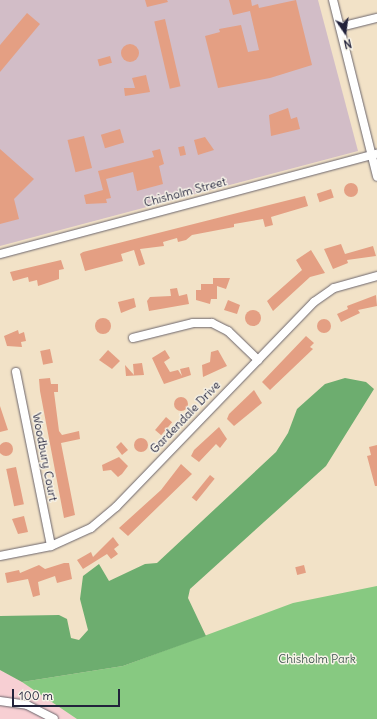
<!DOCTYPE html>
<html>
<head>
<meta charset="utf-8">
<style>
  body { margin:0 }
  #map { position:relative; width:377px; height:719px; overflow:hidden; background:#f2e2c7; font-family:Delius,sans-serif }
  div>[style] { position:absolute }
  .built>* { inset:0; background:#f7cfd3 }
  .industrial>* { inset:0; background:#d2bdc7 }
  .green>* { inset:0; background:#87c981 }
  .forest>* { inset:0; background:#6dad6f }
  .building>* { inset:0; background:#e49f83; transform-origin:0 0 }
  .round { border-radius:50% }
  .roads { filter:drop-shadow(0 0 1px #6b656c) drop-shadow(0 0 1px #6b656c) }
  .minor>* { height:8px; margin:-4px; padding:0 4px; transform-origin:4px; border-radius:4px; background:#fff }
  span { translate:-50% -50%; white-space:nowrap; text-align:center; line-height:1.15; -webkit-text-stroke:3px #f7f3e8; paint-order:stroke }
  .street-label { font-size:12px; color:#22223b }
  .park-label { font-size:12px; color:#455c54 }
  .north { position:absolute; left:325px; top:12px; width:40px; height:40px; -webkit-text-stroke:3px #f7f3e8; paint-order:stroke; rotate:167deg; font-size:11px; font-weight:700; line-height:16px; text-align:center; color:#22223b }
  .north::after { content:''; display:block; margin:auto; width:14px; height:18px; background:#22223b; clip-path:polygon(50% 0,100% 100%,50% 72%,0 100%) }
  .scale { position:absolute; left:12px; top:689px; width:108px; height:18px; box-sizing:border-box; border:2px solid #22223b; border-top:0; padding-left:5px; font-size:12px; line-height:14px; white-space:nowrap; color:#22223b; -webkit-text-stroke:3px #f7f3e8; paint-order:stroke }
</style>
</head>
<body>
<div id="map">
  <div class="built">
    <i style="clip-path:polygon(0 670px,22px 682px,77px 719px,0 719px)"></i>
  </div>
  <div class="industrial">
    <i style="clip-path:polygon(0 0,318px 0,358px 151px,0 246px)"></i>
  </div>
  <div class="green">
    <i style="clip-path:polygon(377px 586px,377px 719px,77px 719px,22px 682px,123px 666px,293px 603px)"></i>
  </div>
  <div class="forest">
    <i style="clip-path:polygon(345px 378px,366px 382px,374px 389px,326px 466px,190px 589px,188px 598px,206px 636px,123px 666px,22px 682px,0 670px,0 616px,59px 615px,67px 619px,71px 638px,79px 640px,88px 630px,80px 599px,83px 576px,99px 564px,109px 581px,145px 564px,157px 563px,276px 452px,288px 433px,297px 409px,325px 384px)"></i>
  </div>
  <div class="building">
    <i style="clip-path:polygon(145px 0,167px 0,168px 2px,147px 7px)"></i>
    <i style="clip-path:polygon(229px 0,251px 0,252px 6px,258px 4px,259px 8px,296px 0,312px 65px,270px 78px,218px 88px,205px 36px,220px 32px,219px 29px,241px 25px,248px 52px,259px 50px,250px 11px,233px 15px)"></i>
    <i style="clip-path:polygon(27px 13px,40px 24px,0 72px,0 45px)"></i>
    <i style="left:165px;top:19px;width:69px;height:11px;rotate:77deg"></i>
    <i class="round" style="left:121px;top:44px;width:18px;height:18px"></i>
    <i style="left:110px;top:56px;width:7px;height:13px;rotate:74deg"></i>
    <i style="clip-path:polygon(146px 75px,150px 92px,125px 96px,124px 88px,135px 88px,132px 78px)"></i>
    <i style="clip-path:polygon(288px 108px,291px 119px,297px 117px,300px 129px,271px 136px,269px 115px)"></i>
    <i style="left:120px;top:129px;width:14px;height:20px;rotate:73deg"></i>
    <i style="left:84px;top:136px;width:33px;height:17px;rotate:76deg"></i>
    <i style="clip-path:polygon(205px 137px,214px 150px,198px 155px,194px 140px)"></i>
    <i style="left:184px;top:146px;width:9px;height:6px;rotate:77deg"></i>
    <i style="clip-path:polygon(0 149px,34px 179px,14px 199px,19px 219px,0 224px)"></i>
    <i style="clip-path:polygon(160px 149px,164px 164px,159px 166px,163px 184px,137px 191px,133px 172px,106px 179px,111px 198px,106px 199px,107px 203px,86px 204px,84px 195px,103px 190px,98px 171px,154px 157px,152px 151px)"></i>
    <i class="round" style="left:344px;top:183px;width:14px;height:14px"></i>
    <i style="left:331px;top:189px;width:9px;height:15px;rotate:72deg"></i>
    <i style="clip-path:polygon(305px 196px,308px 206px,271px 217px,273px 225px,265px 227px,263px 219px,234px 224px,234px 227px,192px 235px,186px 240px,178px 242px,177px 238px,163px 242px,164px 246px,140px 249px,145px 264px,139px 266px,134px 250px,121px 254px,123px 261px,85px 271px,80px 254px,83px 252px)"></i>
    <i style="clip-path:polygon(341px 244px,345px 254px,373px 246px,376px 256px,347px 260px,348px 263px,333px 269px,324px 249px)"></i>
    <i style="clip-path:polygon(311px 250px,325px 273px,310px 277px,273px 311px,267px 301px,302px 270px,296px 260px)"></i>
    <i style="clip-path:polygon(61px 260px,64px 269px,59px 270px,59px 279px,38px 286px,37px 280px,29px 282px,28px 277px,13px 281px,10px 272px)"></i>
    <i style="clip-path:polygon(213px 278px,230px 278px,226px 289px,217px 286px,217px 299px,211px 299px,210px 304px,196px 300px,196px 290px,201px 290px,201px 284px,213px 284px)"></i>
    <i style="clip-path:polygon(177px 288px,179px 296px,187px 294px,189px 304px,149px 311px,147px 301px,150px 297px,171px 296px,170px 289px)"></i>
    <i style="clip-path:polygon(376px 295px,377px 306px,358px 310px,360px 313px,341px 322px,337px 314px,348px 309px,347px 306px)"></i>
    <i style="clip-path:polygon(134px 298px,136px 307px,121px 313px,118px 302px)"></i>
    <i style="clip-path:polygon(228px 300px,240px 305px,237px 314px,224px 310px)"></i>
    <i class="round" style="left:245px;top:310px;width:16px;height:16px"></i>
    <i class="round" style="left:95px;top:318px;width:16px;height:16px"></i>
    <i class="round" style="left:317px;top:319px;width:14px;height:14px"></i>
    <i style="clip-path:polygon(18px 330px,19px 334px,24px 332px,26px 341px,21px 342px,22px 347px,7px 346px,4px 336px)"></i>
    <i style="clip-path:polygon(306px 336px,314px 343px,310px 347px,313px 349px,270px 390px,262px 382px)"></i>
    <i style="left:50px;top:349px;width:14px;height:10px;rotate:78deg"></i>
    <i style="clip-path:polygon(108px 350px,120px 361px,112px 369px,99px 360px)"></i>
    <i style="clip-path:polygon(165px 350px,170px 358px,164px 362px,170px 372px,178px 370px,182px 376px,180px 369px,189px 367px,191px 375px,164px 384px,152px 358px)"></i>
    <i style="clip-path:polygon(218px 350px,227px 366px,203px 377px,202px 365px,210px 362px,211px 352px)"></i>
    <i style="clip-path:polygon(142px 363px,144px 375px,126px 376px,125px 365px,134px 375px,133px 364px)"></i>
    <i style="clip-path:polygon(50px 378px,51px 384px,58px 384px,58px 392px,54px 392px,59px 431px,62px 435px,79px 431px,80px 439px,61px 443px,75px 515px,64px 518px,40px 391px,39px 379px)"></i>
    <i style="clip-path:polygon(254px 390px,262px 403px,234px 426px,227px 419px,229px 414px)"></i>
    <i class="round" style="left:174px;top:397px;width:14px;height:14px"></i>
    <i style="clip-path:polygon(0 406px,8px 430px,0 432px)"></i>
    <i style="left:166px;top:417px;width:8px;height:17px;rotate:40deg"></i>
    <i style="clip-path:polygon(219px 427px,227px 439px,220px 448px,216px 444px,199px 462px,191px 456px,194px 450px)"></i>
    <i class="round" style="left:134px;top:438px;width:14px;height:14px"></i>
    <i class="round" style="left:-1px;top:442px;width:14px;height:14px"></i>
    <i style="clip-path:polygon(121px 442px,128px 450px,122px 455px,116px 447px)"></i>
    <i style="clip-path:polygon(377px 445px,377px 486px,375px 486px,367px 456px,371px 455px,369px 447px)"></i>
    <i style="clip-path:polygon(119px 457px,128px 466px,122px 474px,118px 477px,111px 470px,103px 471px,102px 465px)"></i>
    <i style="clip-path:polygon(181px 464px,192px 474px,128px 536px,119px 528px,161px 490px)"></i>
    <i style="left:16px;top:467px;width:38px;height:10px;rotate:78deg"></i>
    <i style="left:210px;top:475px;width:6px;height:29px;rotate:39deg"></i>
    <i style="clip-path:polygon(24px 516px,28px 532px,18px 534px,12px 519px)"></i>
    <i style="clip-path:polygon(113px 537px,119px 545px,114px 549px,118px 554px,111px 559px,107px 554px,83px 569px,77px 560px,91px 552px,93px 557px)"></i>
    <i style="clip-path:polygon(64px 563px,69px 563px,72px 579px,57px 583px,55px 576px,38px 582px,40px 595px,33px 597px,28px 579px,7px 583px,5px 573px,19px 570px,20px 573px,39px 565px,45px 569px)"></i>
    <i style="left:304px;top:565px;width:8px;height:9px;rotate:76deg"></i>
  </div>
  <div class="roads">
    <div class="minor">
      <i style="left:333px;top:0;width:182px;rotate:76deg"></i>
      <i style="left:340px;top:27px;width:38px;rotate:-14deg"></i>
      <i style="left:0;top:254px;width:390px;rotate:-14.9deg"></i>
      <i style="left:133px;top:338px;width:62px;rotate:-14deg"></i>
      <i style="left:193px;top:323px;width:19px"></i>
      <i style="left:212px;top:323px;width:18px;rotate:27deg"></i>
      <i style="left:228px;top:331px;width:42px;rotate:44deg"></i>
      <i style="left:16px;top:372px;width:177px;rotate:78.6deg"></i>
      <i style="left:0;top:556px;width:52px;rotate:-11.1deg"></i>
      <i style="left:51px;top:546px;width:44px;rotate:-24.2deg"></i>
      <i style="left:91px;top:528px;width:33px;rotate:-40deg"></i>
      <i style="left:116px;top:507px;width:285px;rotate:-46deg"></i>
      <i style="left:314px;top:302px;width:24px;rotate:-35deg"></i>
      <i style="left:334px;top:288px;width:45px;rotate:-15.6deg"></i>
      <i style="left:0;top:701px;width:27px;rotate:8deg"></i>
      <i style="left:27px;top:705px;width:30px;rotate:27deg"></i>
    </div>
  </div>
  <div class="street-label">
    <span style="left:185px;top:192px;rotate:-15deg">Chisholm Street</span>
    <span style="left:185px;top:417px;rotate:-46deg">Gardendale Drive</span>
    <span style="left:45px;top:457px;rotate:79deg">Woodbury Court</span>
  </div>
  <div class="park-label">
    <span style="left:317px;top:659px">Chisholm Park</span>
  </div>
  <div class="north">N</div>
  <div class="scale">100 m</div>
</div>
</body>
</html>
